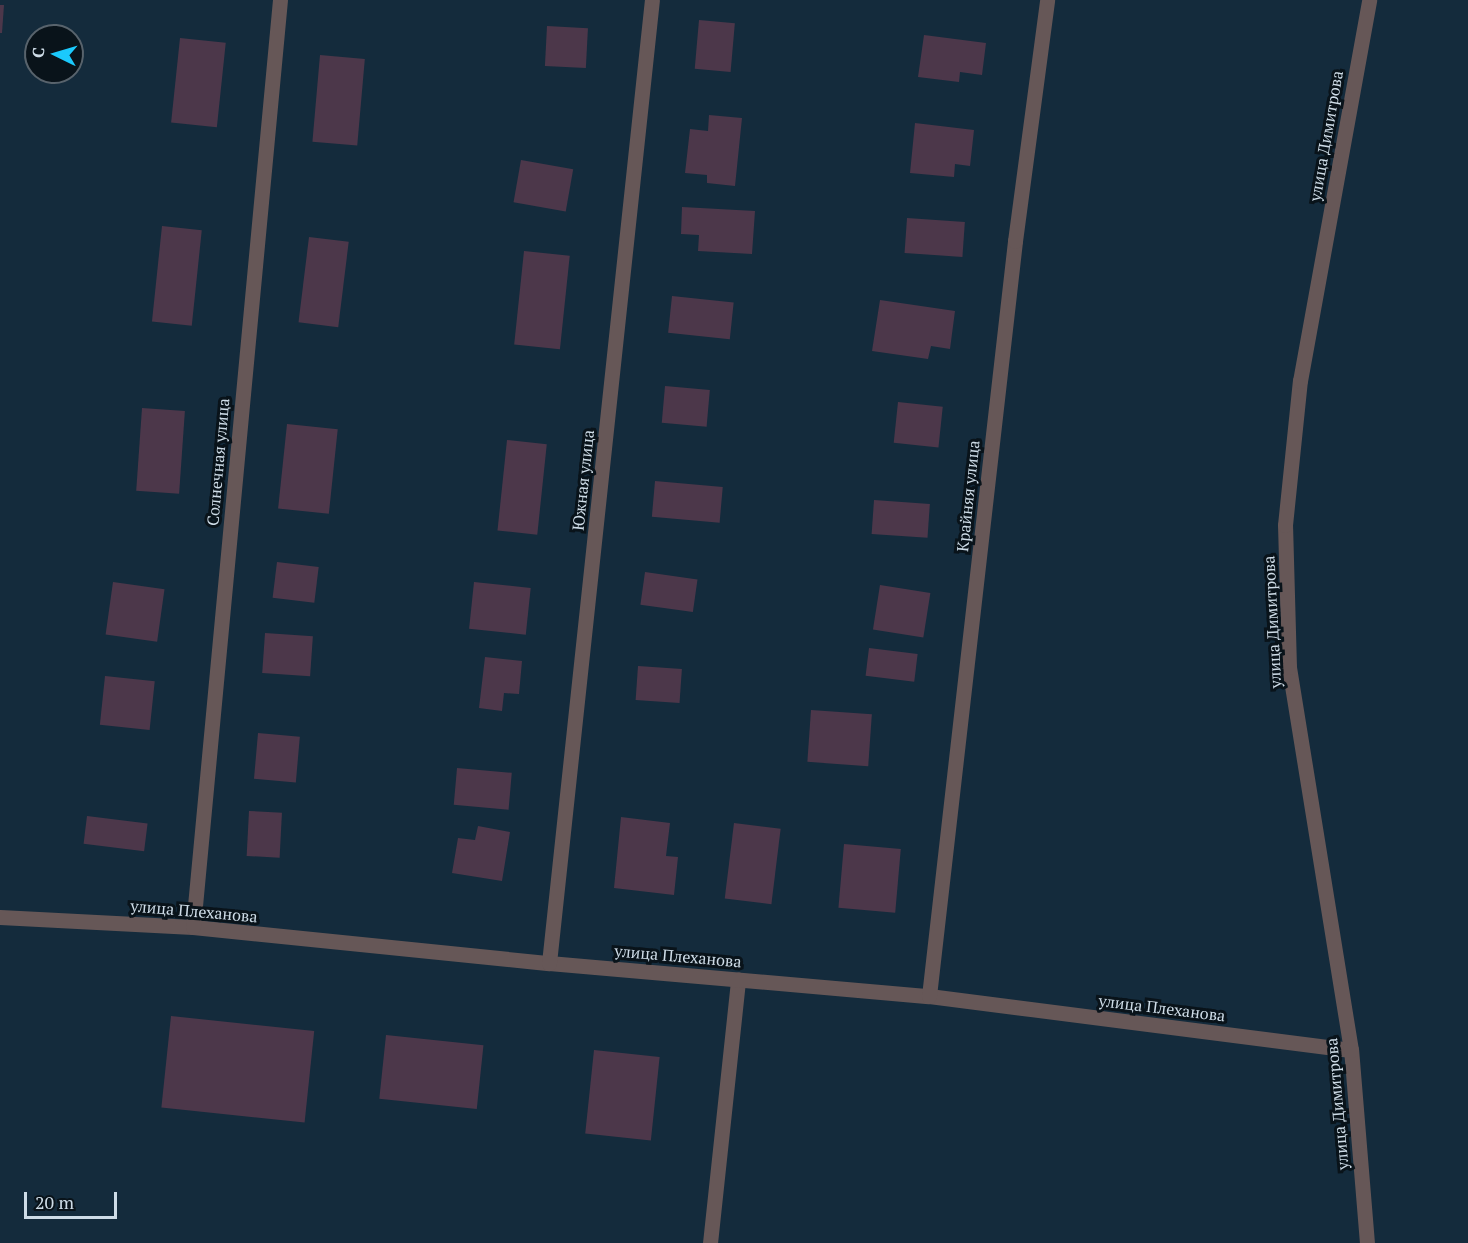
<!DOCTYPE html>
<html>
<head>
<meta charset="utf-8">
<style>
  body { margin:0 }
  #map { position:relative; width:1468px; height:1243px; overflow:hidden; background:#142b3c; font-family:"PT Serif",serif }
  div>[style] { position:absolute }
  .building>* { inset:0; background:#4c374a; transform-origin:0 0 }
  .lane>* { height:15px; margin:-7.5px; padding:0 7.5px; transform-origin:7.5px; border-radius:7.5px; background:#665757 }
  .street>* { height:15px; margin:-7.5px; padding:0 7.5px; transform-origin:7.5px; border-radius:7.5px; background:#665757 }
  span { translate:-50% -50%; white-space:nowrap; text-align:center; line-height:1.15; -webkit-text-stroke:6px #09131a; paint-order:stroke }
  .street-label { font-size:16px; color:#cedce7 }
  .north { position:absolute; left:24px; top:24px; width:60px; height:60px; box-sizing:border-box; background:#09131a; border:2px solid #58636c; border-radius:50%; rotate:275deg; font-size:16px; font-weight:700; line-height:24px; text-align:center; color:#cedce7 }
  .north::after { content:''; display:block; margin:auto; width:21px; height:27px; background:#1bc9fc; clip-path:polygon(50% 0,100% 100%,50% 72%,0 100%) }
  .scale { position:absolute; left:24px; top:1192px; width:93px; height:27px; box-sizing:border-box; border:3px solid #cedce7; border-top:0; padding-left:8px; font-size:18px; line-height:21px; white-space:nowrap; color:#cedce7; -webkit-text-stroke:4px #09131a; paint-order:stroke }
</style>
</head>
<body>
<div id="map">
  <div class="building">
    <i style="clip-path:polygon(0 5px,4px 5px,2px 33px,0 33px)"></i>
    <i style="left:699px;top:20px;width:36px;height:49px;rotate:5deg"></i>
    <i style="left:547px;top:26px;width:41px;height:40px;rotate:3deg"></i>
    <i style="clip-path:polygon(924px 35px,986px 43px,982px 75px,960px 72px,959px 82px,918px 77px)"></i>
    <i style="left:180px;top:38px;width:46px;height:85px;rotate:6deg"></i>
    <i style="left:320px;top:55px;width:45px;height:87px;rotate:5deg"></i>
    <i style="clip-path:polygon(709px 115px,742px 118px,735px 186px,707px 183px,707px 175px,685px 173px,690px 129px,708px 131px)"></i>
    <i style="clip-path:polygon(915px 123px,974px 130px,970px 166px,955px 164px,954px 177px,910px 173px)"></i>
    <i style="left:521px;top:160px;width:53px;height:43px;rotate:10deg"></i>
    <i style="clip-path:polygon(682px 207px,755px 211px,752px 254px,698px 251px,699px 235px,681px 234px)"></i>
    <i style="left:907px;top:218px;width:58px;height:35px;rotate:4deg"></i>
    <i style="left:162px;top:226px;width:40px;height:96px;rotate:6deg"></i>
    <i style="left:309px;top:237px;width:40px;height:86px;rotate:7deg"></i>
    <i style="left:524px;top:251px;width:46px;height:94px;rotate:6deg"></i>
    <i style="left:672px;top:296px;width:62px;height:37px;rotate:6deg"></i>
    <i style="clip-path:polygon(880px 300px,955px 311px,950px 349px,931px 346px,928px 359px,872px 351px)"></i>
    <i style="left:665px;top:386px;width:45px;height:37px;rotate:5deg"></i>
    <i style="left:898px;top:402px;width:45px;height:41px;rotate:6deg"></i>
    <i style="left:142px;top:408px;width:43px;height:83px;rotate:4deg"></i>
    <i style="left:287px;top:424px;width:51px;height:85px;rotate:6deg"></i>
    <i style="left:507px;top:440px;width:40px;height:91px;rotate:6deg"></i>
    <i style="left:655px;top:481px;width:68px;height:36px;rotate:5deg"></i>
    <i style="left:874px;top:500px;width:56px;height:34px;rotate:4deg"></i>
    <i style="left:277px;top:562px;width:42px;height:36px;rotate:7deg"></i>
    <i style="left:645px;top:572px;width:53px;height:33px;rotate:8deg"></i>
    <i style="left:113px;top:582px;width:52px;height:53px;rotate:8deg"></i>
    <i style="left:474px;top:582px;width:57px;height:47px;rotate:6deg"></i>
    <i style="left:880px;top:585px;width:51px;height:45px;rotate:9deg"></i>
    <i style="left:265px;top:633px;width:48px;height:40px;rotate:4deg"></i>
    <i style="left:869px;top:648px;width:49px;height:28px;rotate:7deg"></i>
    <i style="clip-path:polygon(485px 657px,522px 661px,519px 694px,504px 693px,502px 711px,479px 708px)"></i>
    <i style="left:638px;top:666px;width:44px;height:34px;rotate:4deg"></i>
    <i style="left:105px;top:676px;width:50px;height:49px;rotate:6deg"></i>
    <i style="left:811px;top:710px;width:61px;height:52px;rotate:4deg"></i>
    <i style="left:258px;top:733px;width:42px;height:46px;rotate:5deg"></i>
    <i style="left:457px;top:768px;width:55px;height:37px;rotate:5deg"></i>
    <i style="left:249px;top:811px;width:33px;height:45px;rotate:3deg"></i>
    <i style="left:87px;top:816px;width:61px;height:28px;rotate:7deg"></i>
    <i style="clip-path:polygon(621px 817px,670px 823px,666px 856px,678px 857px,674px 895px,614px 888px)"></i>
    <i style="left:734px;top:823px;width:47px;height:76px;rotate:7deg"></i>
    <i style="clip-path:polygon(478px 826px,510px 832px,502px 881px,452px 873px,458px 838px,475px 840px)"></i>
    <i style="left:844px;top:844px;width:57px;height:64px;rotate:5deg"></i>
    <i style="left:171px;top:1016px;width:144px;height:92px;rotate:6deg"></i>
    <i style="left:386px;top:1035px;width:98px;height:64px;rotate:6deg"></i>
    <i style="left:594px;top:1050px;width:66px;height:84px;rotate:6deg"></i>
  </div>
  <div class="lane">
    <i style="left:710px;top:1243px;width:265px;rotate:-83.9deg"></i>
  </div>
  <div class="street">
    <i style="left:0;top:917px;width:193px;rotate:3deg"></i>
    <i style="left:193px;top:927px;width:358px;rotate:5.8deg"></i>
    <i style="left:549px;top:963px;width:381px;rotate:5deg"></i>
    <i style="left:929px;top:996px;width:425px;rotate:7.3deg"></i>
    <i style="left:193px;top:927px;width:931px;rotate:-84.64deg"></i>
    <i style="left:549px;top:963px;width:968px;rotate:-83.9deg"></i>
    <i style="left:929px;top:996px;width:760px;rotate:-83.5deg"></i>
    <i style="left:1015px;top:241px;width:243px;rotate:-82.4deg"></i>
    <i style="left:1367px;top:1243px;width:194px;rotate:-94.7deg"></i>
    <i style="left:1351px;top:1050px;width:388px;rotate:-99.2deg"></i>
    <i style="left:1289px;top:667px;width:142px;rotate:-91.6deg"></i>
    <i style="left:1285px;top:525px;width:145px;rotate:-84.1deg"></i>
    <i style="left:1300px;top:381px;width:387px;rotate:-79.7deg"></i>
  </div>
  <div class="street-label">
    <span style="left:1326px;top:136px;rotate:-80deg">улица Димитрова</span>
    <span style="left:218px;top:462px;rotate:-85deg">Солнечная улица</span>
    <span style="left:583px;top:480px;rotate:-84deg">Южная улица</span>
    <span style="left:968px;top:496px;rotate:-84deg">Крайняя улица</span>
    <span style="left:1272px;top:622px;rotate:-93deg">улица Димитрова</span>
    <span style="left:194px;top:911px;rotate:5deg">улица Плеханова</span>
    <span style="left:678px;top:956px;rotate:5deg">улица Плеханова</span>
    <span style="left:1162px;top:1008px;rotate:7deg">улица Плеханова</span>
    <span style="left:1337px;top:1104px;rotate:-95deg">улица Димитрова</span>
  </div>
  <div class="north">С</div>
  <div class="scale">20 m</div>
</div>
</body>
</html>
